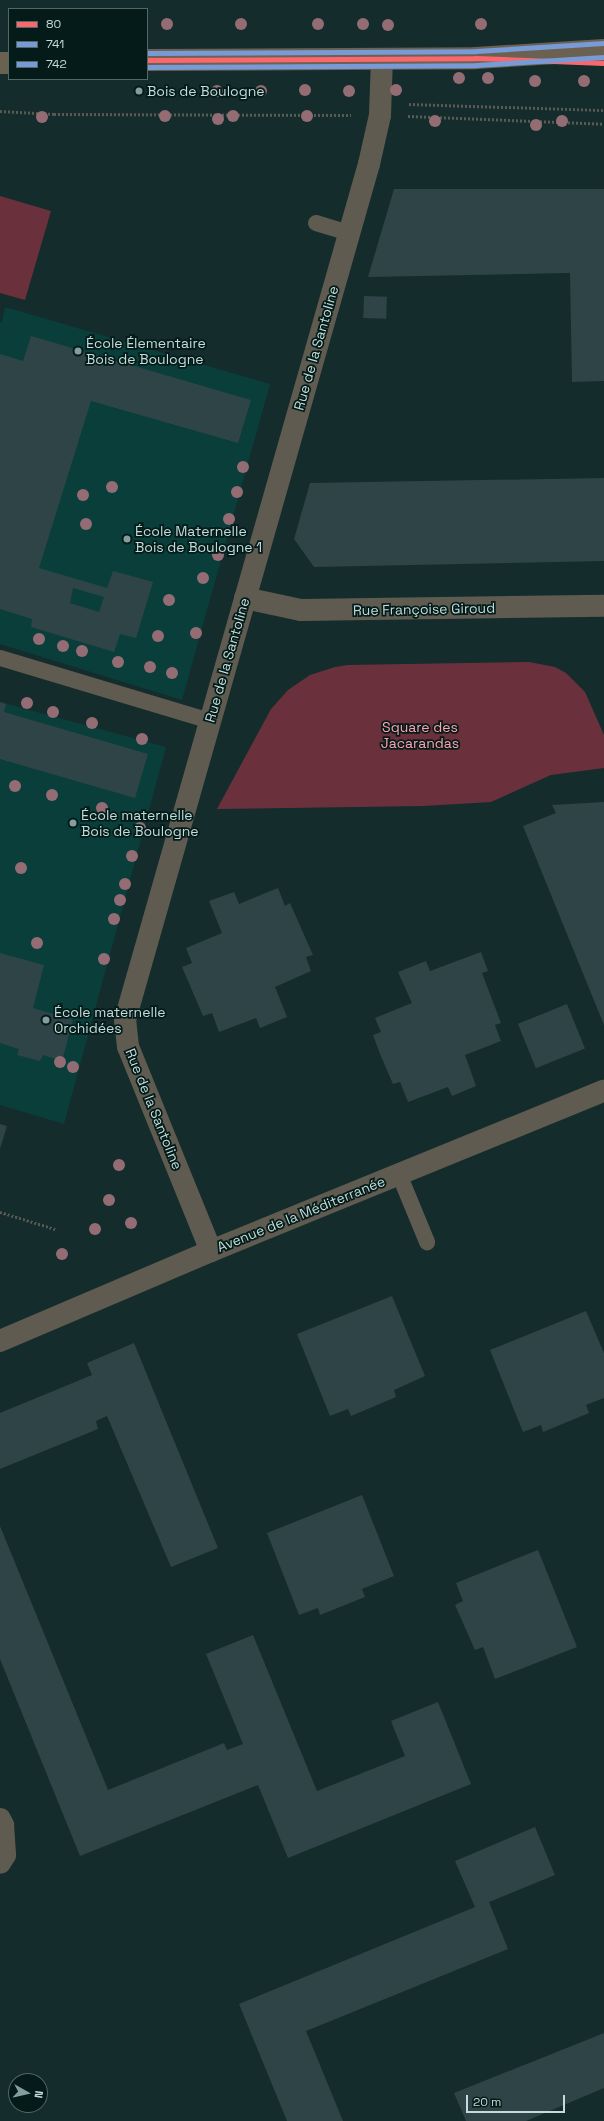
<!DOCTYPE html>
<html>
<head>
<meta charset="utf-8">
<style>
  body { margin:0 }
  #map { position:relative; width:604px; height:2121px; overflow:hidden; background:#142c2b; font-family:"Space Grotesk",sans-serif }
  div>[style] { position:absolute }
  .built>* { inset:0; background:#0a3e3b }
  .green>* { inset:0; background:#6a313d }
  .building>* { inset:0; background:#2f4446; transform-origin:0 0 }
  .path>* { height:2.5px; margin-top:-1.25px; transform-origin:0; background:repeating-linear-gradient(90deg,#585a53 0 2px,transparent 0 4px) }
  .service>* { height:16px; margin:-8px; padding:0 8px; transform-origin:8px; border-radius:8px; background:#5f5b50 }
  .minor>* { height:22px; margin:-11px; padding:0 11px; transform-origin:11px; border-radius:11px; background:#5f5b50 }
  .primary>* { height:22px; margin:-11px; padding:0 11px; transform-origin:11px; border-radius:11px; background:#6b6150 }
  .bus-1>* { height:5px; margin:-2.5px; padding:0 2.5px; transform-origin:2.5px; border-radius:2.5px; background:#fa686d }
  .bus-2>* { height:5px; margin:-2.5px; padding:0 2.5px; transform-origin:2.5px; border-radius:2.5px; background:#789ad7 }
  .bus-3>* { height:5px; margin:-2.5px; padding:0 2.5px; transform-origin:2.5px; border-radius:2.5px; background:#789ad7 }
  .trees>* { width:12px; height:12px; margin:-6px; border-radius:50%; background:#946d74 }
  .dots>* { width:11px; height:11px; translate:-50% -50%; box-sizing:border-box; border:2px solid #041b19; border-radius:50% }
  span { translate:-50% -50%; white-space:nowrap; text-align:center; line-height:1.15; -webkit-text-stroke:3.5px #041b19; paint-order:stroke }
  .poi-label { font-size:14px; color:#c1dcda }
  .left { translate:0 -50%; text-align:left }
  .street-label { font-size:14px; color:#c1dcda }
  .park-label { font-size:14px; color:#fda2b0 }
  .legend { position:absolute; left:8px; top:8px; width:140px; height:72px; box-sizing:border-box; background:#041b19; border:1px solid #506866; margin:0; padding:5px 7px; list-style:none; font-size:12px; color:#c1dcda }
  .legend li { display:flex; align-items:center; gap:8px; height:20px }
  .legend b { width:20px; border:1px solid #506866 }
  .north { position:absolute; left:8px; top:2073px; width:40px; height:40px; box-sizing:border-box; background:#041b19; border:1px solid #506866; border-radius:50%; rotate:98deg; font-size:11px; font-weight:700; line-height:16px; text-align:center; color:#c1dcda }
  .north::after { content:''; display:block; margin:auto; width:14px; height:18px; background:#849e9d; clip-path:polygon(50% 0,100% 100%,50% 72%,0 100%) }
  .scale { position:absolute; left:466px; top:2095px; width:99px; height:18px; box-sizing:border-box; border:2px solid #c1dcda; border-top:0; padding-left:5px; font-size:12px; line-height:14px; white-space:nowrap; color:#c1dcda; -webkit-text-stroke:3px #041b19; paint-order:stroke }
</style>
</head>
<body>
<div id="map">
  <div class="built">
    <i style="clip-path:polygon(5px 307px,270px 384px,182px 700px,0 644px,0 322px,2px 322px)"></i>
    <i style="clip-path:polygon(0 702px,166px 747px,64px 1124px,0 1105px)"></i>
  </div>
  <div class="green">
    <i style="clip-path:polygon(0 196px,51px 211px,25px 300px,0 293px)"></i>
    <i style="clip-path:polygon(529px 662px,555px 667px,566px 673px,585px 692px,604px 735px,604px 768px,551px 775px,491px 802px,423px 806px,217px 809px,271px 709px,288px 690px,310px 675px,335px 667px,348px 665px)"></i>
  </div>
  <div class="building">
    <i style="clip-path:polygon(394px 189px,604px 189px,604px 381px,572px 382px,570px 273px,368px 277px)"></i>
    <i style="left:364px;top:296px;width:23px;height:22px;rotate:2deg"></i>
    <i style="clip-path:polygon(evenodd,31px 336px,251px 400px,238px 443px,91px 401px,39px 568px,107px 588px,113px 571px,153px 582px,136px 638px,120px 634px,114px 652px,31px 627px,32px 619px,0 609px,0 354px,23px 361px,31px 336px,73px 588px,104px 597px,99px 612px,70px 603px,73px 588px)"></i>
    <i style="clip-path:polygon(604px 478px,604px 561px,314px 567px,294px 539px,310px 483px)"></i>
    <i style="clip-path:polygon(0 702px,6px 704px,4px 712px,148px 754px,135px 798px,0 759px)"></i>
    <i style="clip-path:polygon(604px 802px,604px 1025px,523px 826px,556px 813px,552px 805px)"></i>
    <i style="clip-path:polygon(278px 888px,285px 906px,290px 903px,313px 955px,306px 957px,311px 971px,275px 987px,287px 1017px,260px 1028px,256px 1018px,219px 1032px,212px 1013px,203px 1016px,182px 967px,192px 963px,186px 948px,222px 933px,209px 901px,234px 892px,239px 904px)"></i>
    <i style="clip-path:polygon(481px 952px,488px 971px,482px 973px,501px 1023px,495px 1025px,501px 1041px,465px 1055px,476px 1086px,452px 1096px,448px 1087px,408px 1102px,400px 1082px,393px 1084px,380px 1054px,373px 1035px,381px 1032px,375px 1018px,412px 1003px,398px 972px,426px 961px,430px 971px)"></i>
    <i style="clip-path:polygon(0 953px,44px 965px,33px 1008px,73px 1020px,62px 1061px,43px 1055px,40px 1061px,17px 1055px,19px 1049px,0 1043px)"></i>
    <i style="left:567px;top:1004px;width:48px;height:53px;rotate:68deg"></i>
    <i style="clip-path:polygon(0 1124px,7px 1126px,0 1149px)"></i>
    <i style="clip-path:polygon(392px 1296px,425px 1376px,394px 1390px,396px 1397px,351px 1416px,348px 1409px,330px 1416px,297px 1334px)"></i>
    <i style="clip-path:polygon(586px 1311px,604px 1353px,604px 1398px,586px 1405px,589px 1413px,543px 1432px,541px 1425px,523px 1432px,490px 1350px)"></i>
    <i style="clip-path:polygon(134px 1343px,218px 1548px,171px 1567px,107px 1416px,96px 1421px,98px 1429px,0 1469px,0 1413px,92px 1375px,87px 1363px)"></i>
    <i style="clip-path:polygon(362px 1495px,394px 1576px,362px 1589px,365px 1597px,320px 1615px,318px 1608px,299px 1615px,267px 1533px)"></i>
    <i style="clip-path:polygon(0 1526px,108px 1790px,224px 1743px,227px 1750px,243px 1744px,206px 1654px,253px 1635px,317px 1791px,405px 1756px,391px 1721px,438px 1702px,471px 1784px,288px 1858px,258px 1785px,80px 1856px,0 1659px)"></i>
    <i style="clip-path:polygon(538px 1550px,577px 1647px,495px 1679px,483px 1647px,475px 1650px,455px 1605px,463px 1601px,456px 1583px)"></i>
    <i style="clip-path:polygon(535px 1827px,555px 1875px,489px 1902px,508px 1949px,306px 2031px,343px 2121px,287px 2121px,239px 2004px,475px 1907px,455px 1861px)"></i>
    <i style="clip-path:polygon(604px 2033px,604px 2088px,526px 2121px,466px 2121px,454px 2093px)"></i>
  </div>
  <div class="path">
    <i style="left:409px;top:104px;width:195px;rotate:1.8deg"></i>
    <i style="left:0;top:111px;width:54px;rotate:3.2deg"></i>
    <i style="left:54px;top:114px;width:297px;rotate:0.2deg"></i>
    <i style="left:408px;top:116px;width:196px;rotate:2.3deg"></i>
    <i style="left:0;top:1212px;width:58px;rotate:17.2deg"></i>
  </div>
  <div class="service">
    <i style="left:316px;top:223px;width:34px;rotate:17deg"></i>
    <i style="left:0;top:658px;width:219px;rotate:16.7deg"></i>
    <i style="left:399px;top:1174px;width:74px;rotate:67.6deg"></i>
  </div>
  <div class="minor">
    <i style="left:245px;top:598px;width:57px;rotate:12.1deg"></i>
    <i style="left:301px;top:610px;width:303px;rotate:-0.8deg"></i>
    <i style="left:211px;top:1251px;width:220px;rotate:-112.1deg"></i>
    <i style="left:128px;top:1047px;width:27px;rotate:-96deg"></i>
    <i style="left:125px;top:1020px;width:890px;rotate:-74.09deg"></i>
    <i style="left:369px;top:164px;width:50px;rotate:-77.3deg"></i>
    <i style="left:380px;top:115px;width:56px;rotate:-88deg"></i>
    <i style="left:0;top:1341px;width:229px;rotate:-23.1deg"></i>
    <i style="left:211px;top:1251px;width:424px;rotate:-22.2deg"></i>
    <i style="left:0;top:1819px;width:7px;rotate:63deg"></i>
    <i style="left:3px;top:1825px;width:30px;rotate:86deg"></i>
    <i style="left:5px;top:1855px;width:9px;rotate:122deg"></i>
  </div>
  <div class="primary">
    <i style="left:147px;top:60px;width:329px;rotate:-0.3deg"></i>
    <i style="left:476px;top:58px;width:128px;rotate:-3.6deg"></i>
    <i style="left:0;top:63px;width:9px"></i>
  </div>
  <div class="bus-1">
    <i style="left:147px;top:60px;width:329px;rotate:-0.3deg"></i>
    <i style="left:476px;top:58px;width:128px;rotate:2.2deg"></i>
  </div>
  <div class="bus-2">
    <i style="left:147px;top:67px;width:329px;rotate:-0.3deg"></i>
    <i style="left:476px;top:65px;width:128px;rotate:-3.6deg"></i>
  </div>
  <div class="bus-3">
    <i style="left:147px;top:53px;width:329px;rotate:-0.3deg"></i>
    <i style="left:476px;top:51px;width:128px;rotate:-3.6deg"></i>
  </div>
  <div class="trees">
    <i style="left:167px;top:24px"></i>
    <i style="left:241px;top:24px"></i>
    <i style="left:318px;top:24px"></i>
    <i style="left:363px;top:24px"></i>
    <i style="left:481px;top:24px"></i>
    <i style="left:388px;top:25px"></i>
    <i style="left:459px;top:78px"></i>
    <i style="left:488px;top:78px"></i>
    <i style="left:535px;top:81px"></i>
    <i style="left:584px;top:81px"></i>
    <i style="left:305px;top:90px"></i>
    <i style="left:396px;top:90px"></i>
    <i style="left:217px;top:91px"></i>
    <i style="left:261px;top:91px"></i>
    <i style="left:349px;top:91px"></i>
    <i style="left:165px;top:116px"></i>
    <i style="left:233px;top:116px"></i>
    <i style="left:307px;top:116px"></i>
    <i style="left:42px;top:117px"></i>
    <i style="left:218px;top:119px"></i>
    <i style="left:435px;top:121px"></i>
    <i style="left:562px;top:121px"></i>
    <i style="left:536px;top:125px"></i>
    <i style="left:243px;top:467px"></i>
    <i style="left:112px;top:487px"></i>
    <i style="left:237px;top:492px"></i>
    <i style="left:83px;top:495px"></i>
    <i style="left:229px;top:519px"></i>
    <i style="left:86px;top:524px"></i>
    <i style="left:218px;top:555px"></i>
    <i style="left:203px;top:578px"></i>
    <i style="left:169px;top:600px"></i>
    <i style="left:196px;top:633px"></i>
    <i style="left:158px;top:636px"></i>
    <i style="left:39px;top:639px"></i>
    <i style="left:63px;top:646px"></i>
    <i style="left:82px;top:651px"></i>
    <i style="left:118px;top:662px"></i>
    <i style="left:150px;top:667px"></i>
    <i style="left:172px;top:673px"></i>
    <i style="left:27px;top:703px"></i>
    <i style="left:53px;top:712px"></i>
    <i style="left:92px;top:723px"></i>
    <i style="left:142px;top:739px"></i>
    <i style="left:15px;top:786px"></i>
    <i style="left:52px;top:795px"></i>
    <i style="left:102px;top:808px"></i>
    <i style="left:140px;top:828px"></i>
    <i style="left:132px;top:856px"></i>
    <i style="left:21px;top:868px"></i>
    <i style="left:125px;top:884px"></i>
    <i style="left:120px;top:900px"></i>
    <i style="left:114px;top:919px"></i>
    <i style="left:37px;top:943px"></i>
    <i style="left:104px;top:959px"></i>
    <i style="left:60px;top:1062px"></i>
    <i style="left:73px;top:1067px"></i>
    <i style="left:119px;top:1165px"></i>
    <i style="left:109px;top:1200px"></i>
    <i style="left:131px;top:1223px"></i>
    <i style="left:95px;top:1229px"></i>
    <i style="left:62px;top:1254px"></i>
  </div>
  <div class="dots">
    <i style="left:139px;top:91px;background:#849e9d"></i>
    <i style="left:78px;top:351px;background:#849e9d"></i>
    <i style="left:127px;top:539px;background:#849e9d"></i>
    <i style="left:73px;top:823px;background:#849e9d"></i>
    <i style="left:46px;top:1020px;background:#849e9d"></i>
  </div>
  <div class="poi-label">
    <span class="left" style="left:147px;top:91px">Bois de Boulogne</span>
    <span class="left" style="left:86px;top:351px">École Élementaire<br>Bois de Boulogne</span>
    <span class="left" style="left:135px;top:539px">École Maternelle<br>Bois de Boulogne 1</span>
    <span class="left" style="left:81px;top:823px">École maternelle<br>Bois de Boulogne</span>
    <span class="left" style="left:54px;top:1020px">École maternelle<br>Orchidées</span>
  </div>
  <div class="street-label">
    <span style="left:316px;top:348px;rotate:-74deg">Rue de la Santoline</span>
    <span style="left:424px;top:609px;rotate:-1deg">Rue Françoise Giroud</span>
    <span style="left:227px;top:660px;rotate:-74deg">Rue de la Santoline</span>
    <span style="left:154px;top:1109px;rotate:68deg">Rue de la Santoline</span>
    <span style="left:301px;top:1214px;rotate:-22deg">Avenue de la Méditerranée</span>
  </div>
  <div class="park-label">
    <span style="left:420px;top:735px">Square des<br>Jacarandas</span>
  </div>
  <ul class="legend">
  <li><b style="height:5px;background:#fa686d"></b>80</li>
  <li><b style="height:5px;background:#789ad7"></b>741</li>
  <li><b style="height:5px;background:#789ad7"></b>742</li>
  </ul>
  <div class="north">N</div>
  <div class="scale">20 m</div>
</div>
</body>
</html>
